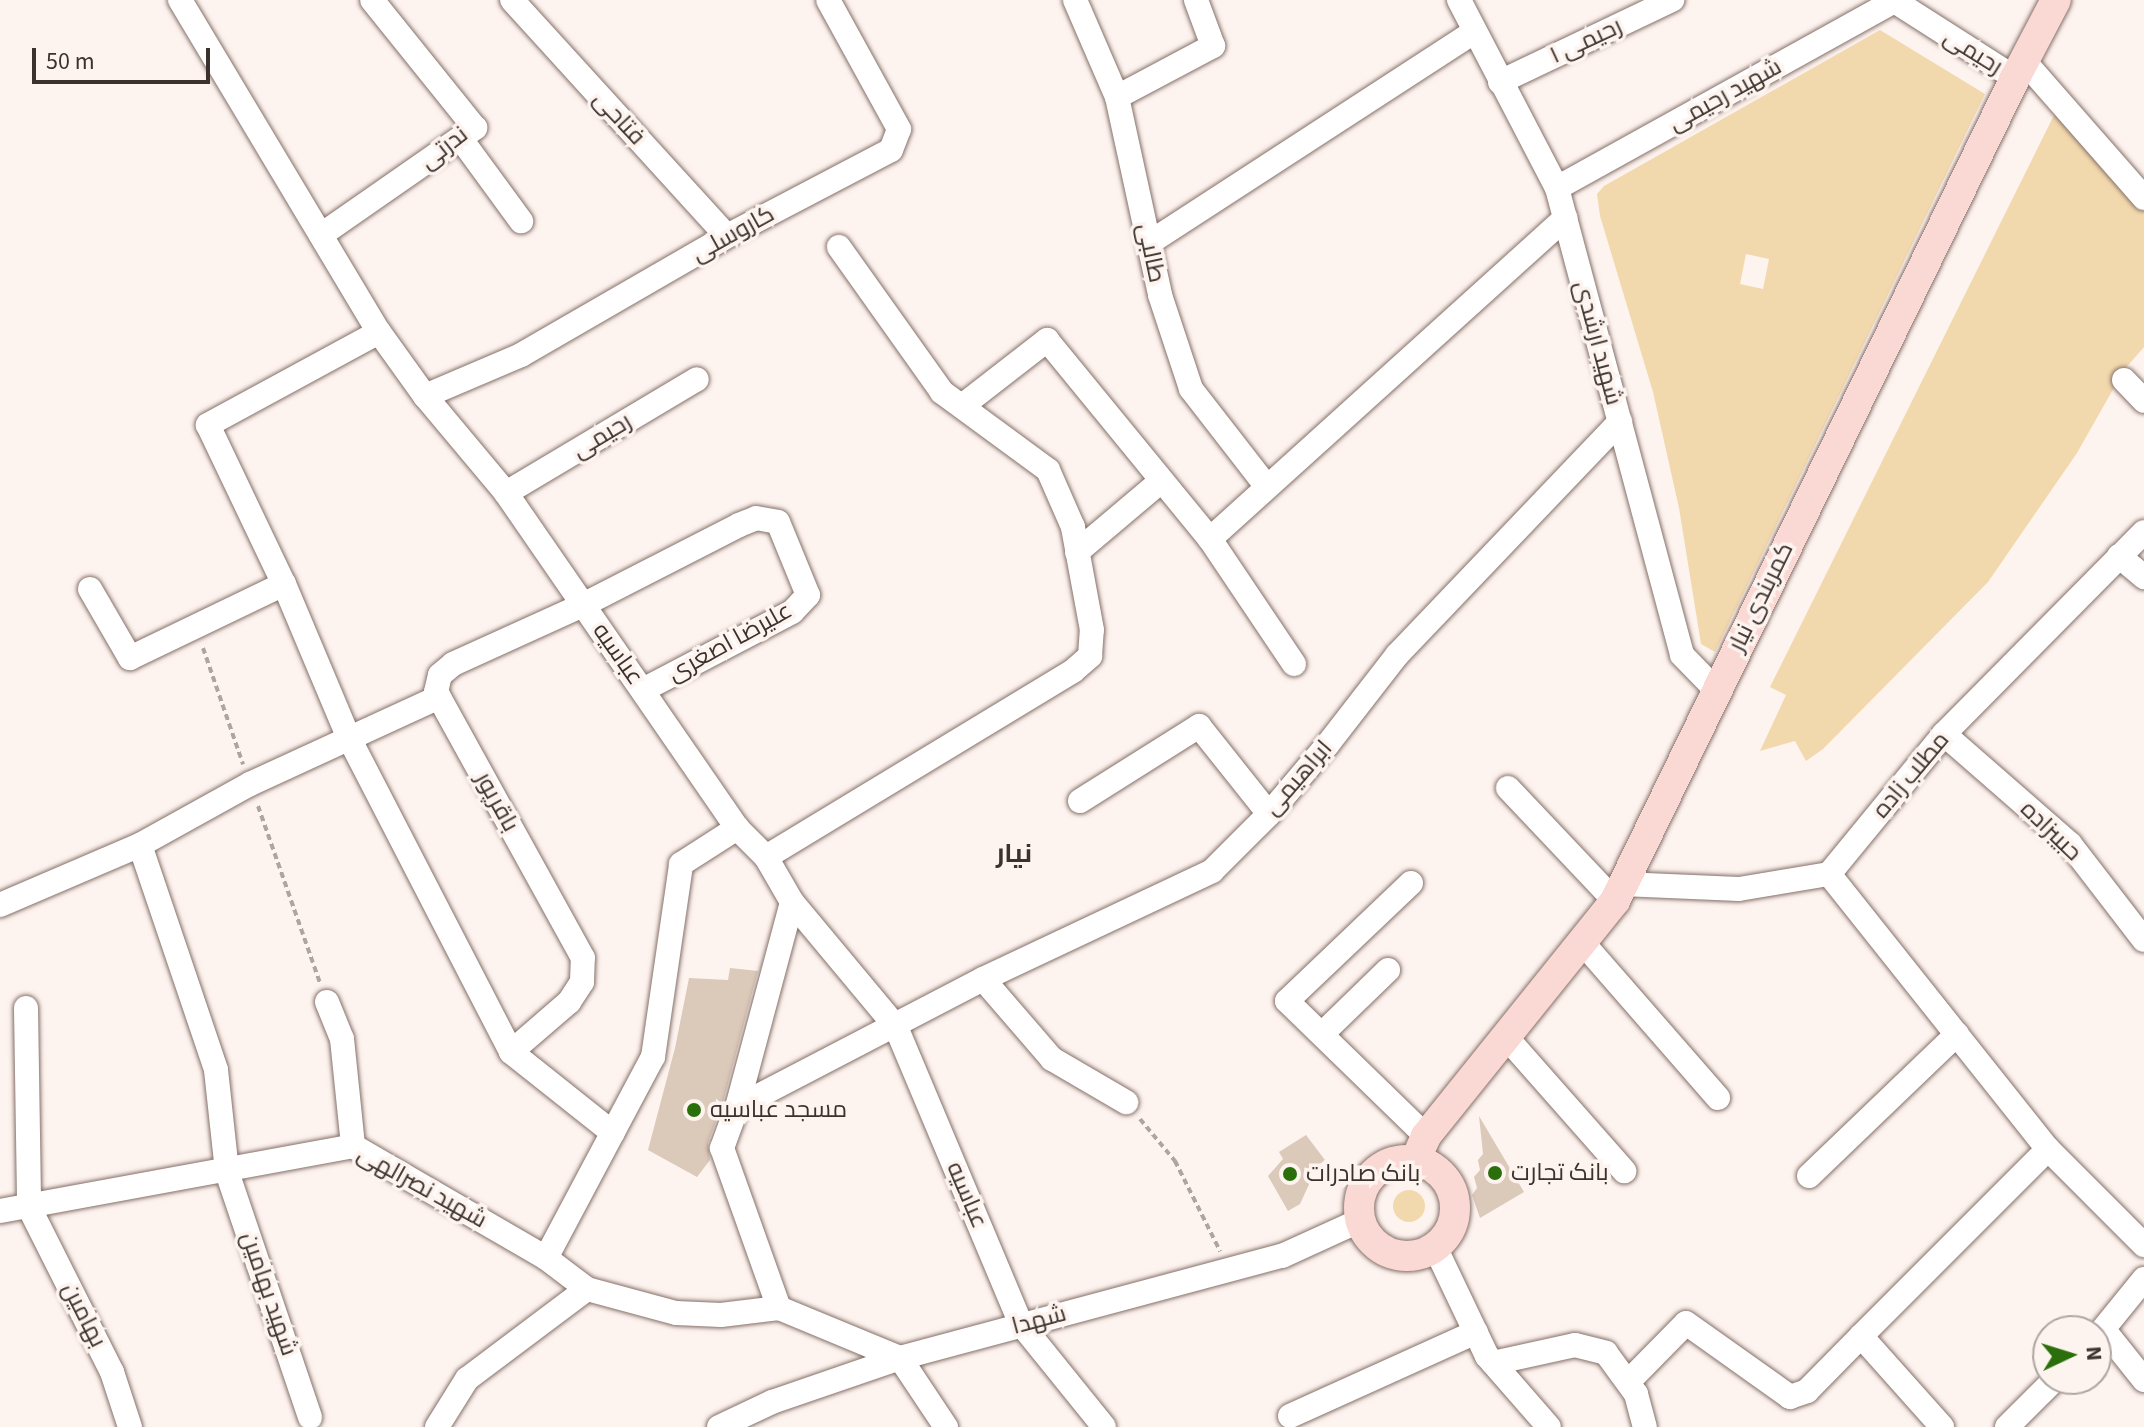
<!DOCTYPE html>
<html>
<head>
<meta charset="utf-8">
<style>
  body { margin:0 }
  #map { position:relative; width:2144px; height:1427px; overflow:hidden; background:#fdf3ef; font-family:"Source Sans 3",Cairo,sans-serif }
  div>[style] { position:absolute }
  .green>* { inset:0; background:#f2d9ad }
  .round { border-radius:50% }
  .building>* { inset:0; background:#dbc9ba }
  .path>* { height:4px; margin-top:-2px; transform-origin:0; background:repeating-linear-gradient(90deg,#aea4a0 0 6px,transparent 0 10px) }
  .roads { filter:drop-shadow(0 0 2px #857068) drop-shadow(0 0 2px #857068) }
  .minor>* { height:24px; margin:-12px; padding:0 12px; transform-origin:12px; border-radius:12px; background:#fff }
  .major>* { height:30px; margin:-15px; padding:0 15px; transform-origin:15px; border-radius:15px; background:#fad8d4 }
  .major>.ring { margin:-15px; padding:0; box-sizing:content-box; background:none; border:30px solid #fad8d4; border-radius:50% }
  .dots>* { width:22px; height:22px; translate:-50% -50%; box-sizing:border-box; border:4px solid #fdf3ef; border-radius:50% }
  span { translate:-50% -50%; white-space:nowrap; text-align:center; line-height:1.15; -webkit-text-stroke:7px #fdf3ef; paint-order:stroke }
  .street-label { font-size:24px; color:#3b322e }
  .poi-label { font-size:24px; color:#3b322e }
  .left { translate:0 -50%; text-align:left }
  .neighbourhood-label { font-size:26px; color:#3b322e; font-weight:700 }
  .north { position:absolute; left:2032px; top:1315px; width:80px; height:80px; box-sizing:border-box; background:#fdf3ef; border:2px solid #afa6a2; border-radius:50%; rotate:86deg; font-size:22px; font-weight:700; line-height:32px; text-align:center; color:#3b322e }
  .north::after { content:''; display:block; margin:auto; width:28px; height:36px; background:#2a6f0b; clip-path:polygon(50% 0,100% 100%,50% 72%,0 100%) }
  .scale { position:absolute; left:32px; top:48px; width:178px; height:36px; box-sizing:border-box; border:4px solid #3b322e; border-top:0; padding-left:10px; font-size:24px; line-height:28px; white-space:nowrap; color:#3b322e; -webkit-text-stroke:6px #fdf3ef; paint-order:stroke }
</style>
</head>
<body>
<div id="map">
  <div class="green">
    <i style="clip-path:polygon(evenodd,1880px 30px,1985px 94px,1715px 652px,1701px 644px,1679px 508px,1653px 392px,1600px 216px,1597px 194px,1604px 186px,1880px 30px,1746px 254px,1769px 259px,1763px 289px,1740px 284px,1746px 254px)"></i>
    <i style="clip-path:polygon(2062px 99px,2144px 211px,2144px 347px,2124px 370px,2077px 453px,1988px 582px,1823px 749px,1806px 761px,1795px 741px,1760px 751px,1786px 695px,1770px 687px)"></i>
    <i class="round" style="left:1393px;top:1190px;width:32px;height:32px"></i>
  </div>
  <div class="building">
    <i style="clip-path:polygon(730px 968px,758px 971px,723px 1102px,708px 1143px,710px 1160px,697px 1177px,648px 1150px,675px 1048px,689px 978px,728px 980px)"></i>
    <i style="clip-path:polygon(1479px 1116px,1524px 1192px,1480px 1218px,1472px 1195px,1477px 1188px,1474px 1177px,1480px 1170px,1478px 1160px,1483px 1154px)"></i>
    <i style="clip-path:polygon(1306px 1135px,1325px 1160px,1310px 1172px,1311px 1180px,1300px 1204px,1288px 1211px,1268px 1176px,1283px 1159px,1279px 1152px)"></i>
  </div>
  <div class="path">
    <i style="left:203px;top:648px;width:123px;rotate:71deg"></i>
    <i style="left:258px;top:806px;width:188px;rotate:70.7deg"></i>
    <i style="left:1140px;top:1119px;width:55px;rotate:50.2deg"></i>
    <i style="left:1175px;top:1161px;width:101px;rotate:63.4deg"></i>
  </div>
  <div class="roads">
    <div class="minor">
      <i style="left:180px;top:0;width:387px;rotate:59.1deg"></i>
      <i style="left:379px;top:332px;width:79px;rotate:54.3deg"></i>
      <i style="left:425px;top:396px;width:126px;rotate:50.1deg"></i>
      <i style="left:506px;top:493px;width:407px;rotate:55.4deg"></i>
      <i style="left:737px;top:828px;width:41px;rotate:45deg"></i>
      <i style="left:766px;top:857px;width:52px;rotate:60deg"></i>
      <i style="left:792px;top:902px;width:163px;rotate:50.2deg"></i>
      <i style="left:896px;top:1027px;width:322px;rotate:67.2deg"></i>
      <i style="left:1021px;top:1324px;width:132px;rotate:51.1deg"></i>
      <i style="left:512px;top:0;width:319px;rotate:47.7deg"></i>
      <i style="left:1075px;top:0;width:106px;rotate:66.6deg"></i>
      <i style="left:1117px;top:97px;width:203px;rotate:77.7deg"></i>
      <i style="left:1160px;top:295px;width:99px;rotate:71.7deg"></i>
      <i style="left:1191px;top:389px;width:124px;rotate:52.2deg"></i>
      <i style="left:1459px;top:0;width:212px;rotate:62.5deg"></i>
      <i style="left:1557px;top:188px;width:483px;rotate:75deg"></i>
      <i style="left:1682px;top:655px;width:49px;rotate:45.8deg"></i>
      <i style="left:1893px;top:0;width:145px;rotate:32.6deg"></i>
      <i style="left:2024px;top:61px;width:182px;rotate:48.8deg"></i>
      <i style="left:1500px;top:82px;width:191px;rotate:-25.5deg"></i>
      <i style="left:1117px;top:97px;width:109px;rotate:-28deg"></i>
      <i style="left:1213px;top:46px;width:49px;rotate:-110.3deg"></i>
      <i style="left:461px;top:139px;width:102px;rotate:53.8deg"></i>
      <i style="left:1557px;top:188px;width:384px;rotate:-29deg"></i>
      <i style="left:321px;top:235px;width:188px;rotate:-34.8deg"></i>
      <i style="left:475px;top:128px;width:164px;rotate:-128.8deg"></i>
      <i style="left:1149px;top:243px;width:387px;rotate:-33deg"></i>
      <i style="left:379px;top:332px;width:195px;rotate:151.5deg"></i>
      <i style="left:208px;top:425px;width:176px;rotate:64.5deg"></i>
      <i style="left:284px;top:584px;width:165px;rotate:67.2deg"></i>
      <i style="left:348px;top:736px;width:356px;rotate:62.7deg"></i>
      <i style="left:511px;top:1052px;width:130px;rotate:38.5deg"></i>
      <i style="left:2124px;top:380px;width:29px;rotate:46deg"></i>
      <i style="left:425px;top:396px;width:104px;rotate:-23.1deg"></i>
      <i style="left:521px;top:355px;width:238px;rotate:-30deg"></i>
      <i style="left:727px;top:236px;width:185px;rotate:-27.7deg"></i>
      <i style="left:891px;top:150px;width:22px;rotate:-69deg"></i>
      <i style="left:899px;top:129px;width:147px;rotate:-118.8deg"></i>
      <i style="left:962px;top:406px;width:108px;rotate:-37.8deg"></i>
      <i style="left:1047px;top:340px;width:257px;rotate:50.7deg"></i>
      <i style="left:506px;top:493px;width:222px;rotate:-30.8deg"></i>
      <i style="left:1077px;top:552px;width:110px;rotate:-40.2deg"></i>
      <i style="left:2119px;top:556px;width:33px;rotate:40deg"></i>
      <i style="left:90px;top:589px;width:80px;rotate:59.9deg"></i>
      <i style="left:130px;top:658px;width:171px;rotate:-25.7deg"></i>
      <i style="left:1294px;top:664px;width:151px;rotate:-123.9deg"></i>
      <i style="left:1210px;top:539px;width:479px;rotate:-42.1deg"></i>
      <i style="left:1944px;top:734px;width:167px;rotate:41.1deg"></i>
      <i style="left:2070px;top:844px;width:121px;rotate:52.4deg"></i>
      <i style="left:1508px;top:788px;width:156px;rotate:46.6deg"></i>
      <i style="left:1080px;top:801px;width:141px;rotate:-32.2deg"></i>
      <i style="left:1199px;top:726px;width:112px;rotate:51.5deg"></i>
      <i style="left:140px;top:845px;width:237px;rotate:71.3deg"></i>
      <i style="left:216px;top:1070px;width:103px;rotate:83.8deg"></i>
      <i style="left:227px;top:1172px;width:259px;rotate:71.3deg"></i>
      <i style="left:766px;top:857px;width:359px;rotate:-31.2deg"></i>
      <i style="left:1073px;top:671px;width:23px;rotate:-41deg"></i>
      <i style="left:1090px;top:656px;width:26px;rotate:-86deg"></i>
      <i style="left:1092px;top:630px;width:105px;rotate:-100.5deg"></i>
      <i style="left:1073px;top:527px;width:62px;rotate:-113.7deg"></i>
      <i style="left:1048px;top:470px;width:132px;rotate:-143.7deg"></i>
      <i style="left:942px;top:392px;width:178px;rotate:-125.4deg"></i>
      <i style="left:1829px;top:874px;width:352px;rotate:51.5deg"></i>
      <i style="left:2048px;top:1149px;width:264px;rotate:135deg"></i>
      <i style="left:1861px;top:1336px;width:122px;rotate:48.3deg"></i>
      <i style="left:1411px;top:883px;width:171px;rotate:136.4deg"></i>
      <i style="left:1287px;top:1001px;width:194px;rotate:44.2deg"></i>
      <i style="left:1622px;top:884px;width:117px;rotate:2.4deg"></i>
      <i style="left:1739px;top:889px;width:91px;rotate:-9.5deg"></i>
      <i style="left:1829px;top:874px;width:181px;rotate:-50.6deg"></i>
      <i style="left:1944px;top:734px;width:284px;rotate:-45.3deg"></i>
      <i style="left:792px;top:902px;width:212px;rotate:105deg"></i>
      <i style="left:737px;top:1107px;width:44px;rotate:110.1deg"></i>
      <i style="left:722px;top:1148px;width:170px;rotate:70.4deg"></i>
      <i style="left:779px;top:1308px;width:131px;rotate:22.5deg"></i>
      <i style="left:900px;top:1358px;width:83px;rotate:56.3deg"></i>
      <i style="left:0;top:905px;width:152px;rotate:-23.2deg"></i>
      <i style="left:140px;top:845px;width:126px;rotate:-29deg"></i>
      <i style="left:250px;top:784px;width:208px;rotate:-24.7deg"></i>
      <i style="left:1582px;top:942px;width:207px;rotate:48.9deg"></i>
      <i style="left:983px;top:979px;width:106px;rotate:49.2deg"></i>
      <i style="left:1052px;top:1059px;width:86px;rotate:30.2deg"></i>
      <i style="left:327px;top:1002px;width:40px;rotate:68deg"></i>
      <i style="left:342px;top:1039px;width:108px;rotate:84.1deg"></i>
      <i style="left:26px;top:1008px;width:199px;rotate:89.1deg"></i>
      <i style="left:29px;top:1207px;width:185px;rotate:63.3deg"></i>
      <i style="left:112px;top:1372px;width:58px;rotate:71.9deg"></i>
      <i style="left:1322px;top:1034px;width:92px;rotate:-44.1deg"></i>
      <i style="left:1506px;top:1037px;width:179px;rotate:48.6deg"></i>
      <i style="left:511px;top:1052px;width:77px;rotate:-40.8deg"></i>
      <i style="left:569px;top:1002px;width:24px;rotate:-57deg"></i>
      <i style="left:582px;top:982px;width:24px;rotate:-88deg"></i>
      <i style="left:583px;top:958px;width:304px;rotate:-118.9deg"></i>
      <i style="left:436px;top:692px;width:17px;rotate:-77deg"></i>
      <i style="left:440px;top:675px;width:17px;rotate:-40deg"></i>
      <i style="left:453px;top:664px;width:143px;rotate:-24.4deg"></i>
      <i style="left:583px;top:605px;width:175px;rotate:-27.1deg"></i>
      <i style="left:739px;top:525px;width:18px;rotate:-22deg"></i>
      <i style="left:756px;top:518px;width:22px;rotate:10deg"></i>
      <i style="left:778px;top:522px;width:79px;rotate:67.7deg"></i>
      <i style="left:808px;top:595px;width:23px;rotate:133deg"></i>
      <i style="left:792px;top:612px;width:168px;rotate:152.4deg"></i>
      <i style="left:737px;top:1107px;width:277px;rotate:-27.5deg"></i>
      <i style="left:983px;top:979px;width:253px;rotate:-25.2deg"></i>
      <i style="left:1212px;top:871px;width:81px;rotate:-45deg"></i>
      <i style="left:1269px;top:814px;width:92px;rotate:-49.9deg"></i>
      <i style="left:1328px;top:744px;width:113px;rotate:-52.2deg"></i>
      <i style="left:1397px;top:655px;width:323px;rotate:-46.3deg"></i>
      <i style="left:2048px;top:1149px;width:136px;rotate:45deg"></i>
      <i style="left:1809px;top:1176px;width:205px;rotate:-43.8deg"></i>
      <i style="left:0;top:1211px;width:359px;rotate:-10.4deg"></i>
      <i style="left:353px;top:1146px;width:223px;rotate:30.1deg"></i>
      <i style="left:546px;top:1258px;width:51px;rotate:37.1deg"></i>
      <i style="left:587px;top:1289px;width:92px;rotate:15.1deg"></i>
      <i style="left:676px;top:1313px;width:45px;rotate:2.5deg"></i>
      <i style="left:721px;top:1315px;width:58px;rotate:-6.9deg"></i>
      <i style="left:1435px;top:1247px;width:121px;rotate:64.5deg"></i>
      <i style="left:1487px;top:1356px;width:94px;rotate:48.9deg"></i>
      <i style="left:546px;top:1258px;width:228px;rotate:-62deg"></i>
      <i style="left:653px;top:1057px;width:195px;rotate:-81.7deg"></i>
      <i style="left:681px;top:864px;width:67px;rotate:-32.7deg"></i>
      <i style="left:2104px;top:1330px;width:64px;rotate:51.3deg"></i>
      <i style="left:2096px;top:1338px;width:76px;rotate:-50.9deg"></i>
      <i style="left:1493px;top:1363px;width:84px;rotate:-12.4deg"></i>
      <i style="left:1575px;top:1345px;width:32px;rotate:14deg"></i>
      <i style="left:1606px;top:1353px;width:51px;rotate:53.8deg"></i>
      <i style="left:1636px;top:1394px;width:34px;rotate:75deg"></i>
      <i style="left:1629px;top:1381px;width:81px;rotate:-45.5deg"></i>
      <i style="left:1686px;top:1323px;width:128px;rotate:35.4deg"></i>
      <i style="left:1790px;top:1397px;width:18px;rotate:-19deg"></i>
      <i style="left:1807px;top:1391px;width:77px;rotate:-45.5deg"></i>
      <i style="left:1290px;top:1416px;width:204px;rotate:-24.3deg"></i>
      <i style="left:437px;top:1427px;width:57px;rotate:-58deg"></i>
      <i style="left:467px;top:1379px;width:150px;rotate:-36.9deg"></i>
      <i style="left:719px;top:1427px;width:59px;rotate:-25.3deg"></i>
      <i style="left:772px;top:1402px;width:135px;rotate:-19deg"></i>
      <i style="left:900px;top:1358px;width:395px;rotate:-15deg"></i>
      <i style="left:1282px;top:1256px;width:87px;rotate:-24.5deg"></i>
      <i style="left:2007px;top:1427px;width:68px;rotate:-45deg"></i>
    </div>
    <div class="major">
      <i class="ring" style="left:1359px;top:1160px;width:66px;height:66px"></i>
      <i style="left:1415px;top:1161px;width:27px;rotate:-66deg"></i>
      <i style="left:1426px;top:1136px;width:302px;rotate:-51.2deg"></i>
      <i style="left:1615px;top:901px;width:915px;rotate:-64.08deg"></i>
      <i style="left:2015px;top:78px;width:88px;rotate:-62.3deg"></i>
    </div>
  </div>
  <div class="dots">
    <i style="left:694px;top:1110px;background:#2a6f0b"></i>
    <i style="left:1495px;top:1173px;background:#2a6f0b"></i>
    <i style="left:1290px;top:1174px;background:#2a6f0b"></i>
  </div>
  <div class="street-label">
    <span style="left:1586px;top:41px;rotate:-25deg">رحیمی ۱</span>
    <span style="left:1973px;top:52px;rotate:32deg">رحیمی</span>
    <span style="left:1725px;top:95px;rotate:-29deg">شهید رحیمی</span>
    <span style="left:619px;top:118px;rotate:47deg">فتاحی</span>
    <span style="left:444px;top:148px;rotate:-38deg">ندرتی</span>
    <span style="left:733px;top:234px;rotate:-29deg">کاروسلی</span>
    <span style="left:1151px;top:253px;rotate:78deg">طالبی</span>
    <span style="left:1598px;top:343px;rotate:75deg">شهید ارشدی</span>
    <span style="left:602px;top:436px;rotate:-31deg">رحیمی</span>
    <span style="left:1761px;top:597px;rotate:-64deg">کمربندی نیار</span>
    <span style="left:730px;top:642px;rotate:-29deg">علیرضا اصغری</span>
    <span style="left:618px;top:654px;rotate:55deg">عباسیه</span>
    <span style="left:1911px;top:775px;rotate:-50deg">مطلب زاده</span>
    <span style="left:1298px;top:778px;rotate:-49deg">ابراهیمی</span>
    <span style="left:497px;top:802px;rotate:61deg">باقرپور</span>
    <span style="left:2051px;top:831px;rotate:44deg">حبیبزاده</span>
    <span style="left:422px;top:1187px;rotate:29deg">شهید نصرالهی</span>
    <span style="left:967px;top:1195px;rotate:67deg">عباسیه</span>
    <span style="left:269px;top:1294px;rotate:71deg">شهید بهامین</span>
    <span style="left:84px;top:1315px;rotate:63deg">بهامین</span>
    <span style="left:1039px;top:1320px;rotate:-15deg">شهدا</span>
  </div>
  <div class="poi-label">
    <span class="left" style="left:710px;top:1110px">مسجد عباسیه</span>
    <span class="left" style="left:1511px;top:1173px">بانک تجارت</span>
    <span class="left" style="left:1306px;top:1174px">بانک صادرات</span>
  </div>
  <div class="neighbourhood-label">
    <span style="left:1014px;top:854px">نیار</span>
  </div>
  <div class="north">N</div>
  <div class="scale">50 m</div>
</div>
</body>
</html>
